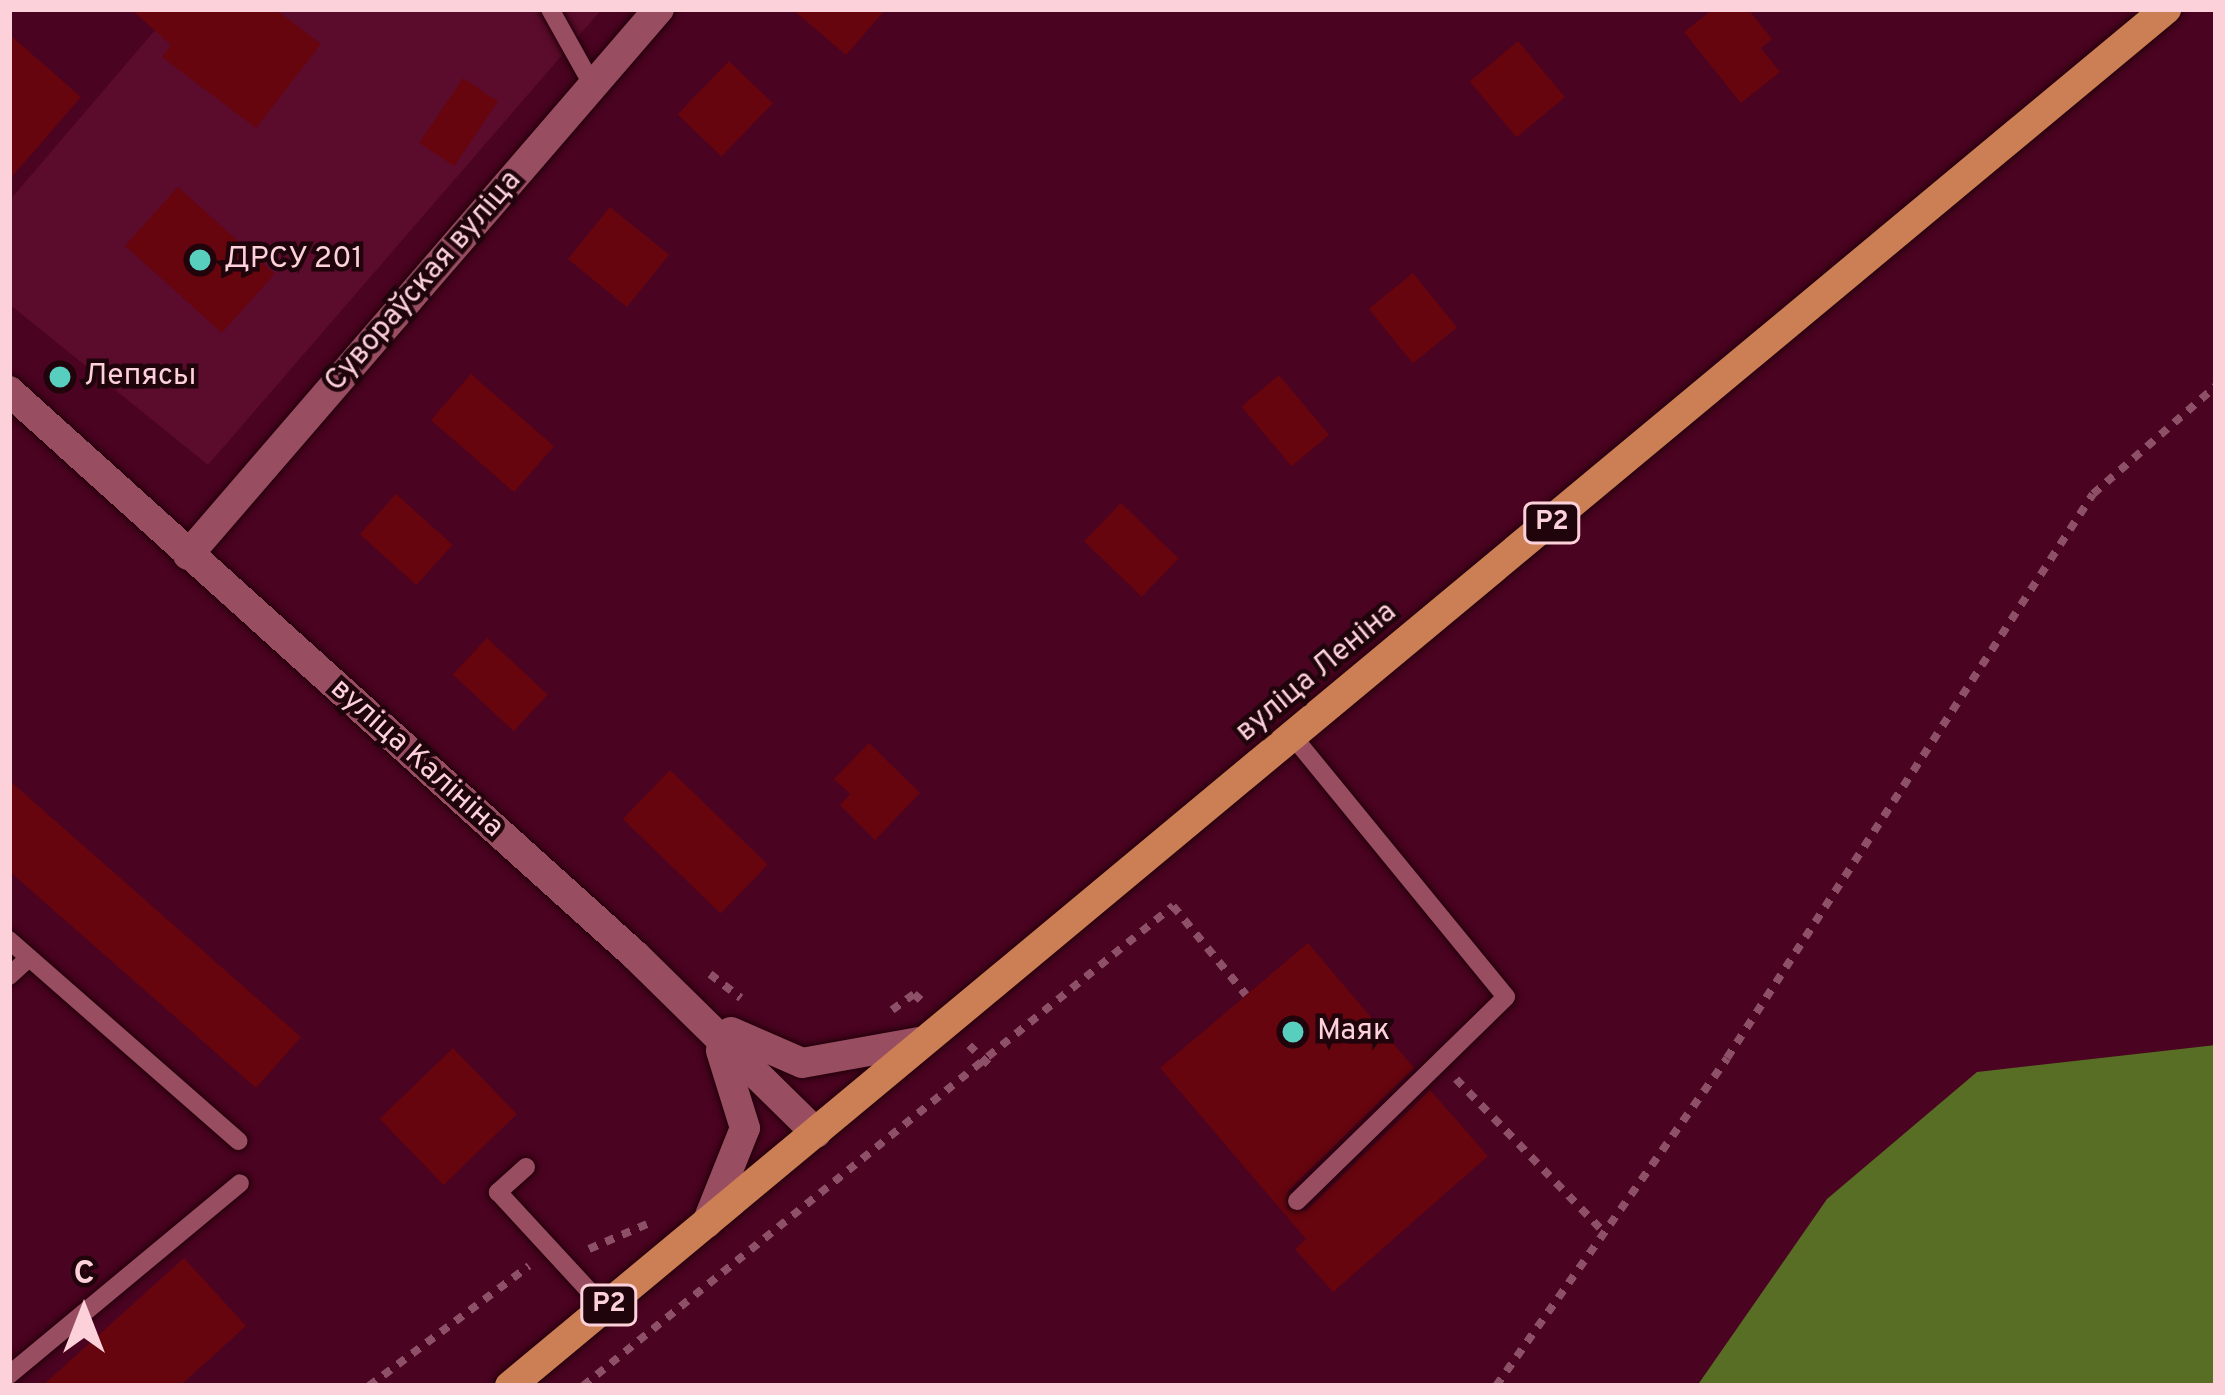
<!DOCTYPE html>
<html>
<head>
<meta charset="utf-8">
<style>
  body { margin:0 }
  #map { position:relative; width:2225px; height:1395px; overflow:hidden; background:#4a0320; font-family:Overpass,sans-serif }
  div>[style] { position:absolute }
  .built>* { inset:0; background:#5b0b2b }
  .water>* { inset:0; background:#586e25 }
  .building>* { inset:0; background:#67050f; transform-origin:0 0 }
  .path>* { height:8px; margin-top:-4px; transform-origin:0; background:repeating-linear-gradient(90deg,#8d5066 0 9px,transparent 0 18px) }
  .roads { filter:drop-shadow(0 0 3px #22010b) drop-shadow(0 0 3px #22010b) }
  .lane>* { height:18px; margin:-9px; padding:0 9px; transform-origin:9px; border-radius:9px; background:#984d61 }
  .street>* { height:30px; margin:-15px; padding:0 15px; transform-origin:15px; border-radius:15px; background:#984d61 }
  .secondary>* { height:30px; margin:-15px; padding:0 15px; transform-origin:15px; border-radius:15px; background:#984d61 }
  .primary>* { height:30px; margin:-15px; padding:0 15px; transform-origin:15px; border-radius:15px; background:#cc7e55 }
  .dots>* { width:33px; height:33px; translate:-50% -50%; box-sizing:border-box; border:6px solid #1f040c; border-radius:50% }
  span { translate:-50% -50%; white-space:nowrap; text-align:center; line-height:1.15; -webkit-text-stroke:9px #1f040c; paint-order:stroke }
  .shield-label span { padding:3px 9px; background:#1f040c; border:3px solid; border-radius:9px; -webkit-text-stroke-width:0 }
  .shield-label { font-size:27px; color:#fdd1da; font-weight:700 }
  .poi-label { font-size:30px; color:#fdd1da }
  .left { translate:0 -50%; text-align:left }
  .street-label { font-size:30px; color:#fdd1da }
  .frame { position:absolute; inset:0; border:12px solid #fdd1da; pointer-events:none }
  .north { position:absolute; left:24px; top:1251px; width:120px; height:120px; -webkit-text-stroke:9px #1f040c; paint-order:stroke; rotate:0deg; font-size:33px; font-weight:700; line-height:48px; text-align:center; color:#fdd1da }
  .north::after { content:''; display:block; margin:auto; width:42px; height:54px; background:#fdd1da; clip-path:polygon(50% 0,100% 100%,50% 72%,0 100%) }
</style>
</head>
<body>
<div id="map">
  <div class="built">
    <i style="clip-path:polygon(173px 9px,602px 9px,208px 465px,9px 304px,9px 201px)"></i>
  </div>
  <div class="water">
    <i style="clip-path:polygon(2216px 1045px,2216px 1386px,1697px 1386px,1827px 1199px,1977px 1072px)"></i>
  </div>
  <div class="building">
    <i style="clip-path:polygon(131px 9px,275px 9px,321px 44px,256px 128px,162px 57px,171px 45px)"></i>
    <i style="clip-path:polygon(792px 9px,886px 9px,846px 55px)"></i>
    <i style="clip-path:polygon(1713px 9px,1748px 9px,1772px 39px,1761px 48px,1780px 72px,1741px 103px,1684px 32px)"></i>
    <i style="clip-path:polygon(9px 34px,81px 97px,9px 180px)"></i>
    <i style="left:1518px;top:41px;width:73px;height:63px;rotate:50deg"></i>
    <i style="left:729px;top:61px;width:61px;height:74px;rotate:44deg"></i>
    <i style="left:463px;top:78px;width:42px;height:78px;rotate:34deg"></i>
    <i style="left:178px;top:187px;width:130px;height:79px;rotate:42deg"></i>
    <i style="left:610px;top:207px;width:76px;height:67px;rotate:39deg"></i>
    <i style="left:1413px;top:273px;width:70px;height:57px;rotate:51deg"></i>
    <i style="left:471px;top:374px;width:110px;height:61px;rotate:41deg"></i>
    <i style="left:1279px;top:375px;width:78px;height:49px;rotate:50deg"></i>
    <i style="left:396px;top:494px;width:76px;height:54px;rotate:42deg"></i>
    <i style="left:1121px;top:503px;width:80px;height:53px;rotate:44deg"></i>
    <i style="left:487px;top:638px;width:83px;height:50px;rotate:43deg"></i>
    <i style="clip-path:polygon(869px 743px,920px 793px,875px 840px,840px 805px,850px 794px,834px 779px)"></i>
    <i style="left:670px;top:770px;width:136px;height:68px;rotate:44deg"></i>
    <i style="clip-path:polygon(9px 780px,301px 1037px,256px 1088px,9px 871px)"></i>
    <i style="clip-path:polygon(1308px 943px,1414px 1068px,1288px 1191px,1287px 1209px,1306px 1211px,1430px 1090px,1488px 1156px,1333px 1292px,1295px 1249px,1306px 1239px,1160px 1068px)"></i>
    <i style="left:453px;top:1048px;width:92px;height:102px;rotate:46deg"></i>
    <i style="clip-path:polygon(184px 1258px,246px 1326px,180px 1386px,42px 1386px)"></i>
  </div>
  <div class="path">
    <i style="left:710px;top:974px;width:39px;rotate:38deg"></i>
    <i style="left:892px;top:1010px;width:27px;rotate:-36deg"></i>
    <i style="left:914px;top:994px;width:12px;rotate:42deg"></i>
    <i style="left:969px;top:1045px;width:28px;rotate:45deg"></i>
    <i style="left:1456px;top:1079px;width:213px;rotate:46deg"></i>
    <i style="left:589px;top:1249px;width:63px;rotate:-23.3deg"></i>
    <i style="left:369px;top:1386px;width:200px;rotate:-36.9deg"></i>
    <i style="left:583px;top:1386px;width:761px;rotate:-39.13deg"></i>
    <i style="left:1173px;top:906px;width:115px;rotate:50.6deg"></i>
    <i style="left:1496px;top:1386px;width:401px;rotate:-54.8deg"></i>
    <i style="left:1727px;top:1058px;width:672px;rotate:-57.02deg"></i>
    <i style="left:2093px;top:494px;width:164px;rotate:-41.3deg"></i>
  </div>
  <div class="roads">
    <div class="lane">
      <i style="left:550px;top:9px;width:88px;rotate:60.8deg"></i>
      <i style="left:1295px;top:739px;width:333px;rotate:50.7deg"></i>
      <i style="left:1506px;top:997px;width:292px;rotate:135.7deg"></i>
      <i style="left:9px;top:940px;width:305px;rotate:41.2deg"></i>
      <i style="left:9px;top:976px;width:27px;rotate:-42deg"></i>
      <i style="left:526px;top:1167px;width:38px;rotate:138deg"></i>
      <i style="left:498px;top:1192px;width:158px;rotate:47.3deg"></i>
      <i style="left:9px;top:1375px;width:300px;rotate:-39.7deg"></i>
    </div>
    <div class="street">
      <i style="left:188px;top:555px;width:721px;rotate:-49.22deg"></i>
    </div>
    <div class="secondary">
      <i style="left:9px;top:391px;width:843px;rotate:42.02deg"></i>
      <i style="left:635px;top:955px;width:254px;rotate:44.5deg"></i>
      <i style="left:731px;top:1032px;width:77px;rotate:23.6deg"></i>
      <i style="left:802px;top:1063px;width:119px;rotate:-10.2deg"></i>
      <i style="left:707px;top:1223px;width:102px;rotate:-68.2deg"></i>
      <i style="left:745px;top:1128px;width:81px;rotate:-107.3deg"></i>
    </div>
    <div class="primary">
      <i style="left:510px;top:1386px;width:2154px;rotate:-39.74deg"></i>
    </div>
  </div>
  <div class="dots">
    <i style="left:200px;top:260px;background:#58cebf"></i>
    <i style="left:60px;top:377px;background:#58cebf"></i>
    <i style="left:1293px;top:1032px;background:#58cebf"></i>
  </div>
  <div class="shield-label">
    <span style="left:1552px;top:523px">Р2</span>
    <span style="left:609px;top:1305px">Р2</span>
  </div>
  <div class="poi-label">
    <span class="left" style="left:224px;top:260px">ДРСУ 201</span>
    <span class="left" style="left:84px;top:377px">Лепясы</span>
    <span class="left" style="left:1317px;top:1032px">Маяк</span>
  </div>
  <div class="street-label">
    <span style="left:424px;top:282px;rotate:-49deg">Сувораўская вуліца</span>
    <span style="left:1317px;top:673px;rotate:-40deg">вуліца Леніна</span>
    <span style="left:416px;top:759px;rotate:42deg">вуліца Калініна</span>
  </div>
  <div class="frame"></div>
  <div class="north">С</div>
</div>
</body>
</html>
